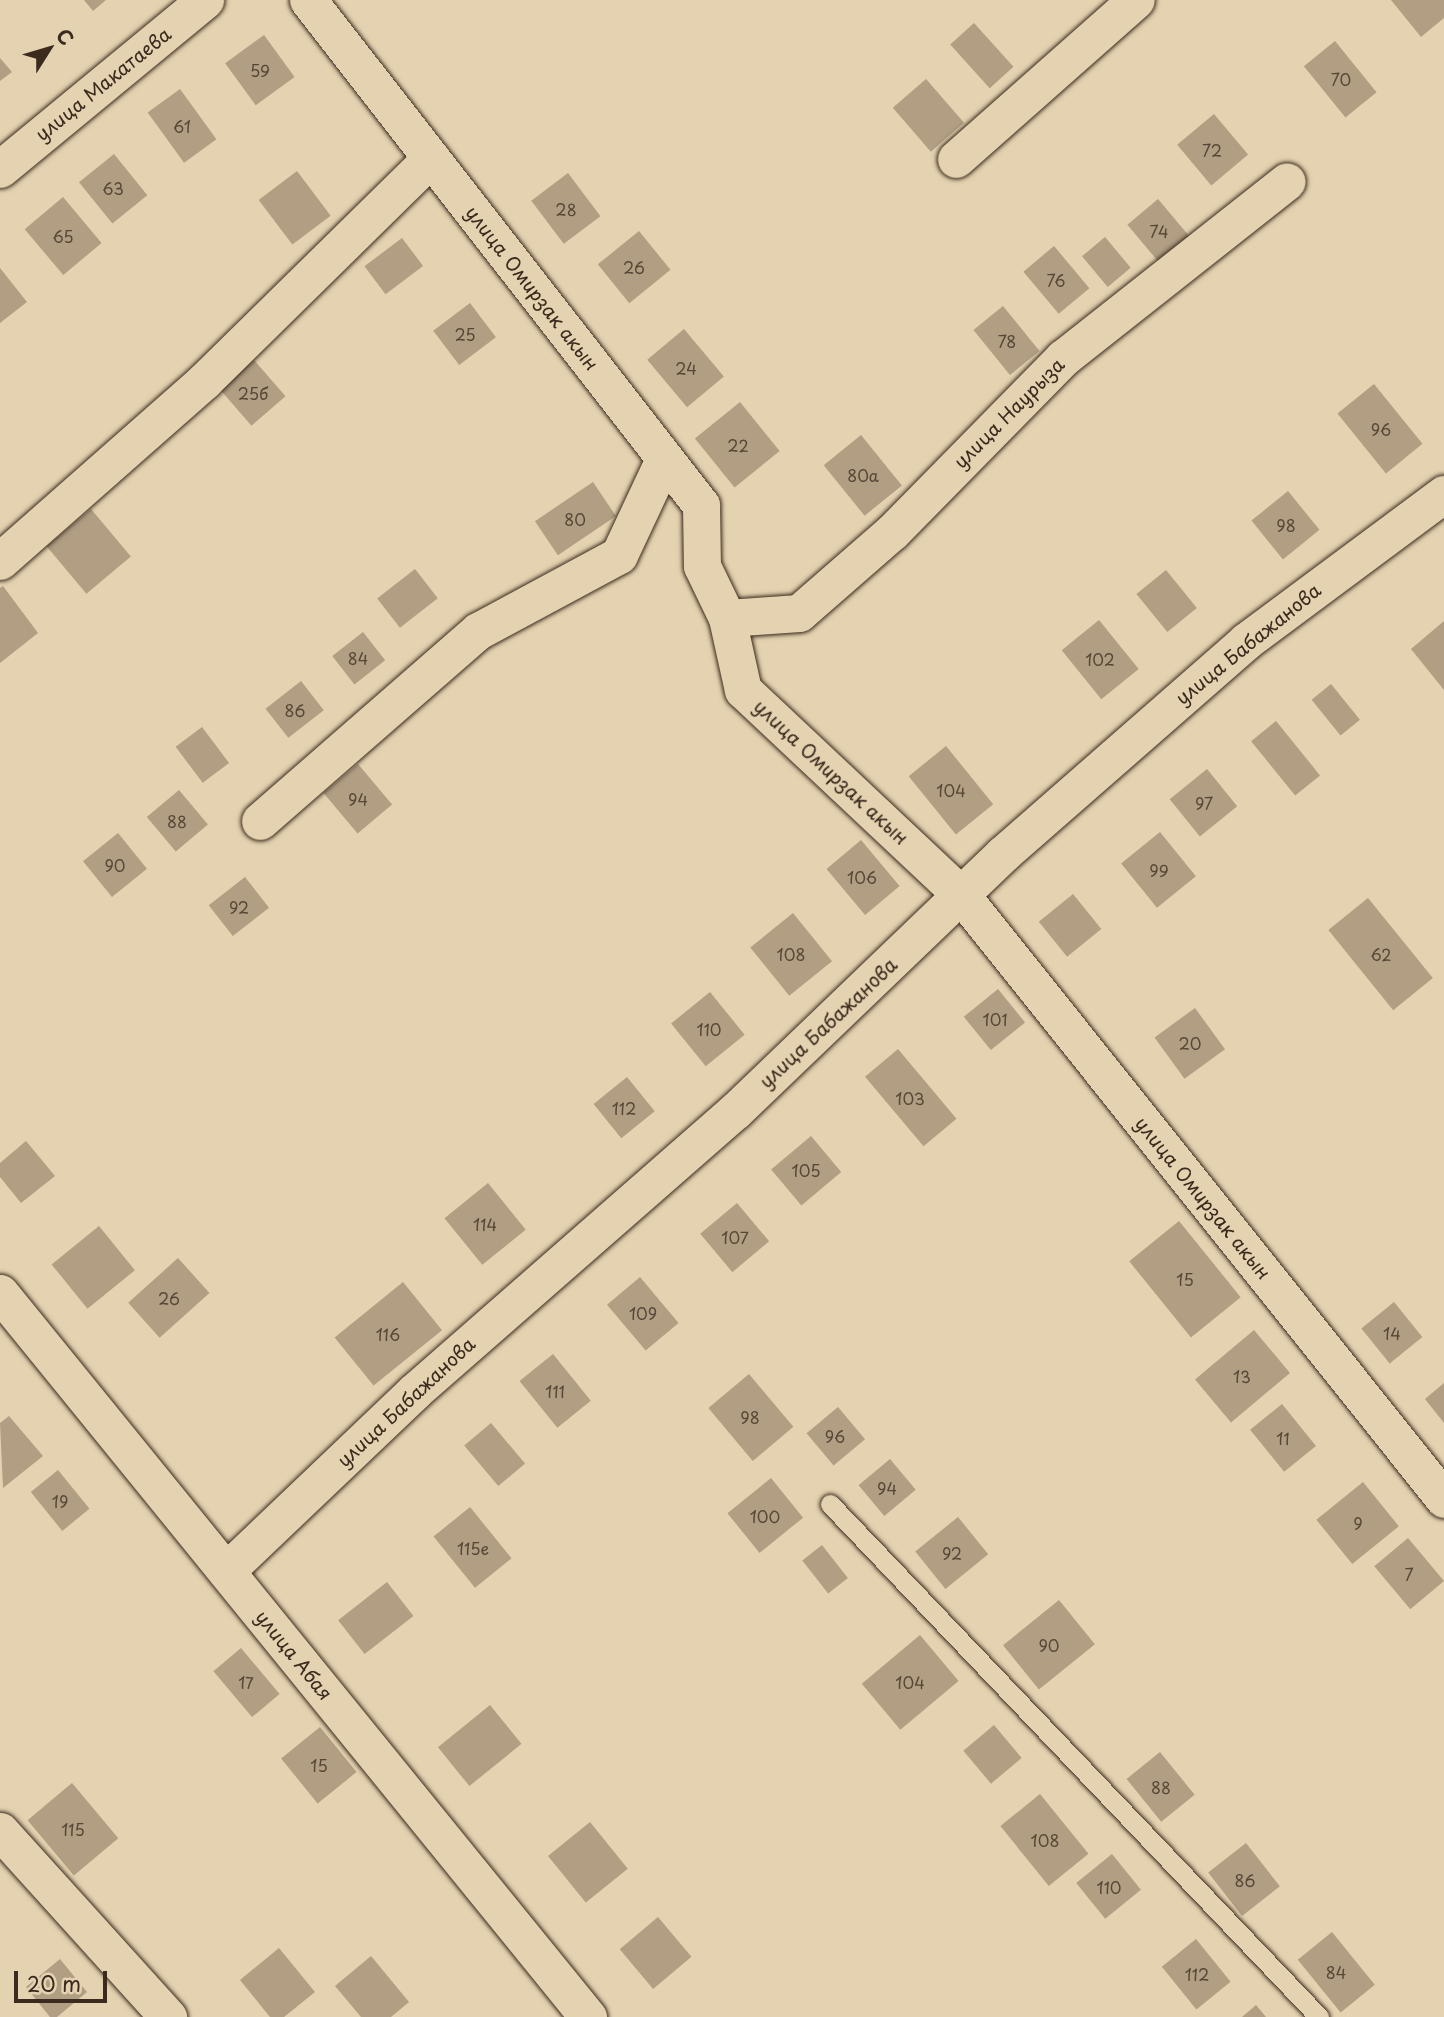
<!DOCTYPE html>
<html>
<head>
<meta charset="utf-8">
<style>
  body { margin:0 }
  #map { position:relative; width:1444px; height:2017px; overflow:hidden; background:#e5d2b0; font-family:"Playpen Sans",sans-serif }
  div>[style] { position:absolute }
  .building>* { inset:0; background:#b19e83; transform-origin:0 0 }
  .roads { filter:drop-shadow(0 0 2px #3b2a1e) drop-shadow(0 0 2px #3b2a1e) }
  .lane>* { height:19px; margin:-9.5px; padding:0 9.5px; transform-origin:9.5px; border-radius:9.5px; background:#e5d2b0 }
  .street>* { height:37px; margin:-18.5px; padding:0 18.5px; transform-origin:18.5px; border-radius:18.5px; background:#e5d2b0 }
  span { translate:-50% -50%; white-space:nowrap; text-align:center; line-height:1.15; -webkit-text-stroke:5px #e5d2b0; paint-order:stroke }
  .number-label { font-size:16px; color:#584737 }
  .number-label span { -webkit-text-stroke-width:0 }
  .street-label { font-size:19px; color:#3b2a1e }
  .north { position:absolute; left:14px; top:14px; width:70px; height:70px; -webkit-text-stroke:5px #e5d2b0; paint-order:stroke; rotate:53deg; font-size:19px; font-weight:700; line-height:28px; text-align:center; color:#3b2a1e }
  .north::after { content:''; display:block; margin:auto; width:24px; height:32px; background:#3b2a1e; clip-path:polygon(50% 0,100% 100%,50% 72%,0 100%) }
  .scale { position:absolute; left:14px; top:1971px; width:93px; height:32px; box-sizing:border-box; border:4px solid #3b2a1e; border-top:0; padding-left:9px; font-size:21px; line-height:24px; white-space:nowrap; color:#3b2a1e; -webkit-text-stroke:5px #e5d2b0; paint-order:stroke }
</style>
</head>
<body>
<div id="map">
  <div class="building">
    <i style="clip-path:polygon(84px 0,106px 0,93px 11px)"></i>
    <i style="clip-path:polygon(1391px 0,1444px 0,1444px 18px,1421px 37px)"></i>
    <i style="left:974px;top:23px;width:59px;height:32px;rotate:48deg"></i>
    <i style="left:264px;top:35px;width:52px;height:48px;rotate:54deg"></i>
    <i style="left:1335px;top:41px;width:66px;height:40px;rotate:51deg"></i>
    <i style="clip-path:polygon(0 58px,12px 72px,0 81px)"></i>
    <i style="left:926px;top:79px;width:58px;height:44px;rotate:49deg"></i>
    <i style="left:180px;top:89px;width:62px;height:40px;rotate:54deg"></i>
    <i style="left:1214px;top:114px;width:53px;height:48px;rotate:50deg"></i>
    <i style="left:114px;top:154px;width:53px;height:45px;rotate:51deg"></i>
    <i style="left:297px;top:171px;width:56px;height:48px;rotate:53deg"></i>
    <i style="left:568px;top:173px;width:54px;height:46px;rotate:53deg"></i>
    <i style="left:63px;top:197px;width:60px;height:50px;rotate:50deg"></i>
    <i style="left:1158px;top:199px;width:52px;height:40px;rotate:50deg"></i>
    <i style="left:639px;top:231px;width:50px;height:53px;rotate:51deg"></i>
    <i style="left:1105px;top:237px;width:40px;height:30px;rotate:50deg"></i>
    <i style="left:402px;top:238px;width:35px;height:47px;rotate:53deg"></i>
    <i style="left:1054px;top:246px;width:55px;height:40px;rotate:50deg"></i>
    <i style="clip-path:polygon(0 268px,27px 302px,0 323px)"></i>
    <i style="left:470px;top:303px;width:43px;height:46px;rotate:53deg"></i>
    <i style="left:1003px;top:306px;width:58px;height:38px;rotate:51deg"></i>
    <i style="left:684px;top:329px;width:62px;height:48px;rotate:50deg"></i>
    <i style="left:254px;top:360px;width:48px;height:45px;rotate:49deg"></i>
    <i style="left:1374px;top:384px;width:77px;height:47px;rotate:51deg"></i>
    <i style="left:740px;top:402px;width:63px;height:58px;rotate:51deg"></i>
    <i style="left:861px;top:435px;width:65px;height:48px;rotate:51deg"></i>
    <i style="left:593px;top:482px;width:41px;height:70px;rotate:56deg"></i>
    <i style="left:1288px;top:491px;width:50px;height:47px;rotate:51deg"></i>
    <i style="left:91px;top:509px;width:62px;height:58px;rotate:50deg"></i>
    <i style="left:415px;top:569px;width:37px;height:48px;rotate:52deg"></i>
    <i style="left:1166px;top:570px;width:49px;height:38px;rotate:51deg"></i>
    <i style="clip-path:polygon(3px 586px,38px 633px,0 663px,0 588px)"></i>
    <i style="left:1099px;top:620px;width:63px;height:48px;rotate:51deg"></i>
    <i style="clip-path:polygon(1444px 621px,1444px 690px,1411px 649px)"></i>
    <i style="left:363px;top:632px;width:36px;height:39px;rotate:52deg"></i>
    <i style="left:301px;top:681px;width:37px;height:45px;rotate:52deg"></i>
    <i style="left:1331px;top:684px;width:46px;height:25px;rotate:51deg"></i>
    <i style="left:1276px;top:721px;width:70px;height:32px;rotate:51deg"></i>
    <i style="left:202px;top:727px;width:45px;height:33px;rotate:53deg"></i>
    <i style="left:946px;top:746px;width:75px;height:48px;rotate:51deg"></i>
    <i style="left:358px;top:764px;width:53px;height:45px;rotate:50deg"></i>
    <i style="left:1207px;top:769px;width:48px;height:48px;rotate:51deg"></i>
    <i style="left:179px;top:790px;width:45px;height:42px;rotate:50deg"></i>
    <i style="left:1160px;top:832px;width:57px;height:50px;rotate:51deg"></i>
    <i style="left:118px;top:833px;width:46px;height:45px;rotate:51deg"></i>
    <i style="left:861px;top:840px;width:60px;height:45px;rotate:50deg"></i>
    <i style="left:245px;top:877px;width:39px;height:46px;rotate:52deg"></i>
    <i style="left:1073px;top:894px;width:45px;height:44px;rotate:51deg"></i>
    <i style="left:1368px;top:898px;width:103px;height:51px;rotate:51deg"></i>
    <i style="left:793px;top:913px;width:62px;height:55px;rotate:51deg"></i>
    <i style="left:998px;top:989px;width:43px;height:44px;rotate:51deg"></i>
    <i style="left:710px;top:992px;width:55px;height:50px;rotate:51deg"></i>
    <i style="left:1195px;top:1008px;width:51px;height:50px;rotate:54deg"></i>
    <i style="left:898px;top:1049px;width:91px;height:43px;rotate:50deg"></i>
    <i style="left:627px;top:1077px;width:44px;height:43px;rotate:51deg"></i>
    <i style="left:811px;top:1136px;width:47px;height:52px;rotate:50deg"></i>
    <i style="clip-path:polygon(26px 1141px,55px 1176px,21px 1203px,0 1177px,0 1163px)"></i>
    <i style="left:488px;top:1183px;width:60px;height:56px;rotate:51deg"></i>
    <i style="left:737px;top:1203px;width:50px;height:48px;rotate:50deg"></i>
    <i style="left:1179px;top:1221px;width:98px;height:64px;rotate:51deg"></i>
    <i style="left:99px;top:1226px;width:57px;height:61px;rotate:51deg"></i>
    <i style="left:178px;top:1258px;width:47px;height:67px;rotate:48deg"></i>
    <i style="left:640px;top:1277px;width:60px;height:43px;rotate:50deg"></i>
    <i style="left:403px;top:1282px;width:62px;height:88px;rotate:51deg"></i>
    <i style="left:1394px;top:1302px;width:45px;height:42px;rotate:51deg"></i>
    <i style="left:1254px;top:1330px;width:56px;height:77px;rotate:50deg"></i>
    <i style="left:553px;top:1354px;width:60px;height:43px;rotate:51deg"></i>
    <i style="left:749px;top:1374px;width:69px;height:53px;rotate:50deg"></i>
    <i style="clip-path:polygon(1444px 1383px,1444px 1423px,1425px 1399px)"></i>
    <i style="left:1282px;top:1404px;width:54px;height:41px;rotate:51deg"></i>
    <i style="left:838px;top:1407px;width:42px;height:41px;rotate:50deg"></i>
    <i style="clip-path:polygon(9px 1416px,43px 1456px,3px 1488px,0 1423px)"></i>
    <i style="left:491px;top:1423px;width:53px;height:35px;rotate:50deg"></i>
    <i style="left:890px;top:1459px;width:40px;height:41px;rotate:50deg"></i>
    <i style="left:58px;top:1470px;width:50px;height:35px;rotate:51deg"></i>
    <i style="left:771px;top:1478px;width:51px;height:56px;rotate:51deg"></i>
    <i style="left:1363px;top:1482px;width:57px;height:60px;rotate:51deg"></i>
    <i style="left:470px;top:1507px;width:66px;height:47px;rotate:51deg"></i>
    <i style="left:958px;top:1517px;width:48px;height:55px;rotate:51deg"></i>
    <i style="left:1408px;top:1538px;width:56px;height:44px;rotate:50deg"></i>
    <i style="left:822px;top:1545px;width:42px;height:25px;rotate:52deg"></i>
    <i style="left:387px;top:1582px;width:43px;height:62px;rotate:52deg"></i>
    <i style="left:1059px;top:1600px;width:57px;height:72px;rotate:51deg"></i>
    <i style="left:920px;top:1635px;width:60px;height:76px;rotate:50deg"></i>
    <i style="left:241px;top:1648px;width:60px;height:36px;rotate:50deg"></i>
    <i style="left:490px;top:1705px;width:50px;height:67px;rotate:51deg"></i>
    <i style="left:994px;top:1725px;width:43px;height:40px;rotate:50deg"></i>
    <i style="left:320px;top:1727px;width:58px;height:50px;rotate:51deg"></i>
    <i style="left:1160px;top:1752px;width:55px;height:43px;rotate:51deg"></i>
    <i style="left:72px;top:1783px;width:72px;height:58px;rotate:50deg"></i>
    <i style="left:1040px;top:1794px;width:77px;height:51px;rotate:51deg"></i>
    <i style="left:590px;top:1822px;width:60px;height:54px;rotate:51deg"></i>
    <i style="left:1246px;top:1843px;width:55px;height:48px;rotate:52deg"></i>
    <i style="left:1112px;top:1854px;width:46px;height:46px;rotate:51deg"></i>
    <i style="left:658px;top:1917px;width:52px;height:50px;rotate:50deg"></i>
    <i style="left:1332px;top:1932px;width:68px;height:44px;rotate:51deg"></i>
    <i style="left:1196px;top:1939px;width:55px;height:44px;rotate:51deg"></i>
    <i style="clip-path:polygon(279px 1948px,315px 1992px,284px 2017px,270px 2017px,240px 1980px)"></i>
    <i style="clip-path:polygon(371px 1956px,409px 2002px,391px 2017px,361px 2017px,335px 1986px)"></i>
    <i style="clip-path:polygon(60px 1959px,87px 1992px,57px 2017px,50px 2017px,26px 1987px)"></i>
    <i style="clip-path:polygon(1256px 2005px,1266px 2017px,1242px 2017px)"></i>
  </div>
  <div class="roads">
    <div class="lane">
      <i style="left:830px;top:1504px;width:709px;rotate:46.37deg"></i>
    </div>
    <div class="street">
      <i style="left:308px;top:0;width:640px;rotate:52.11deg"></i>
      <i style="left:701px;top:505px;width:61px;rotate:89.1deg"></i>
      <i style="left:702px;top:566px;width:58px;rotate:64.3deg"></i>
      <i style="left:727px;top:618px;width:74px;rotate:77.5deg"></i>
      <i style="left:743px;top:690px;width:301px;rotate:43.2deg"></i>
      <i style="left:962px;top:896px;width:772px;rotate:51.36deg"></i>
      <i style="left:956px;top:159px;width:240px;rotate:-41.5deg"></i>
      <i style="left:0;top:169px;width:266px;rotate:-39.5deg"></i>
      <i style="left:0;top:561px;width:272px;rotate:-41.4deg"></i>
      <i style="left:204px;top:381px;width:318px;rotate:-44.5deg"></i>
      <i style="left:727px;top:618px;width:72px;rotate:-4deg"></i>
      <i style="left:799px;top:613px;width:123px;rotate:-41.1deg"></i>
      <i style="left:892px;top:532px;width:244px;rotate:-45.5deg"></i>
      <i style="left:1063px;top:358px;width:285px;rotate:-38.3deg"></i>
      <i style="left:260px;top:821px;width:289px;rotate:-41.1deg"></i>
      <i style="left:478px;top:631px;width:160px;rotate:-28.3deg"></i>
      <i style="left:619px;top:555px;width:106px;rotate:-64.9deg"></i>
      <i style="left:0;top:1293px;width:933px;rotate:50.92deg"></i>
      <i style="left:226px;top:1571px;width:261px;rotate:-43.6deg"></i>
      <i style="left:415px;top:1391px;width:425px;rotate:-41.2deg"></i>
      <i style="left:735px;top:1111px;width:371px;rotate:-43.8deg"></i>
      <i style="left:1003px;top:854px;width:323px;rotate:-41.2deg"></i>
      <i style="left:1246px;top:641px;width:247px;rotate:-36.6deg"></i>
      <i style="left:0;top:1831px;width:251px;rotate:47.9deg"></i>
    </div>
  </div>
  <div class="number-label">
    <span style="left:260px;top:70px">59</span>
    <span style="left:1341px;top:79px">70</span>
    <span style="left:182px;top:126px">61</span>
    <span style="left:1212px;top:150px">72</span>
    <span style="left:113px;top:188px">63</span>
    <span style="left:566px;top:209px">28</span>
    <span style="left:1159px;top:231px">74</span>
    <span style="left:63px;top:236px">65</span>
    <span style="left:634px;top:267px">26</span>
    <span style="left:1056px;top:280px">76</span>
    <span style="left:465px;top:334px">25</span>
    <span style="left:1007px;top:341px">78</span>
    <span style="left:686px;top:368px">24</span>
    <span style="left:253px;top:393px">25б</span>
    <span style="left:1381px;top:429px">96</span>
    <span style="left:738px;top:445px">22</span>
    <span style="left:863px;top:475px">80а</span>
    <span style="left:575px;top:519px">80</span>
    <span style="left:1286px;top:525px">98</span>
    <span style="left:358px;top:658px">84</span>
    <span style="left:1100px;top:659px">102</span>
    <span style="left:295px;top:710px">86</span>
    <span style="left:951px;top:790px">104</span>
    <span style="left:358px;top:799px">94</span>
    <span style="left:1204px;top:803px">97</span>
    <span style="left:177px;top:821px">88</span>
    <span style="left:115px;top:865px">90</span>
    <span style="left:1159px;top:870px">99</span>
    <span style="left:862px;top:877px">106</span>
    <span style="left:239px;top:907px">92</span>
    <span style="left:791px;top:954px">108</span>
    <span style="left:1381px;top:954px">62</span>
    <span style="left:995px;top:1019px">101</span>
    <span style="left:709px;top:1029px">110</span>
    <span style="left:1190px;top:1043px">20</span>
    <span style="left:910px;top:1098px">103</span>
    <span style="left:624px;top:1108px">112</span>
    <span style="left:806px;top:1170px">105</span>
    <span style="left:485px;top:1224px">114</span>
    <span style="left:735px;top:1237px">107</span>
    <span style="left:1185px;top:1279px">15</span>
    <span style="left:169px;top:1298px">26</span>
    <span style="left:643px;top:1313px">109</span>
    <span style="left:1392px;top:1333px">14</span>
    <span style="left:388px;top:1334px">116</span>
    <span style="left:1242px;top:1376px">13</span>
    <span style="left:555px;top:1391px">111</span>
    <span style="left:750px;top:1417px">98</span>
    <span style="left:835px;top:1436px">96</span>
    <span style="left:1283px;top:1438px">11</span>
    <span style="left:887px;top:1488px">94</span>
    <span style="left:60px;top:1501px">19</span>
    <span style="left:765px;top:1516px">100</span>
    <span style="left:1358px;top:1523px">9</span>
    <span style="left:473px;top:1548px">115е</span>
    <span style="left:952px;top:1553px">92</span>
    <span style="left:1409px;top:1574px">7</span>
    <span style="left:1049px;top:1645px">90</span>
    <span style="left:246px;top:1682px">17</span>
    <span style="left:910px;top:1682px">104</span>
    <span style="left:319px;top:1765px">15</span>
    <span style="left:1161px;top:1787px">88</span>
    <span style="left:73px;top:1829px">115</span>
    <span style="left:1045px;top:1840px">108</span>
    <span style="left:1245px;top:1880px">86</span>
    <span style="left:1109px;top:1887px">110</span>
    <span style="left:1336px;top:1972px">84</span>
    <span style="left:1197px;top:1974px">112</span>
  </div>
  <div class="street-label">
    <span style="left:103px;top:84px;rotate:-39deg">улица Макатаева</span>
    <span style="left:532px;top:288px;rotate:52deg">улица Омирзак акын</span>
    <span style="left:1009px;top:413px;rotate:-45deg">улица Наурыза</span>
    <span style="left:1248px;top:644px;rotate:-39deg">улица Бабажанова</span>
    <span style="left:831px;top:772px;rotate:43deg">улица Омирзак акын</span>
    <span style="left:828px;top:1023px;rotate:-43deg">улица Бабажанова</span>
    <span style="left:1203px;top:1198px;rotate:51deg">улица Омирзак акын</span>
    <span style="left:406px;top:1402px;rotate:-43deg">улица Бабажанова</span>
    <span style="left:294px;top:1655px;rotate:51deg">улица Абая</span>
  </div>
  <div class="north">С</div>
  <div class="scale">20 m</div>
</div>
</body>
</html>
